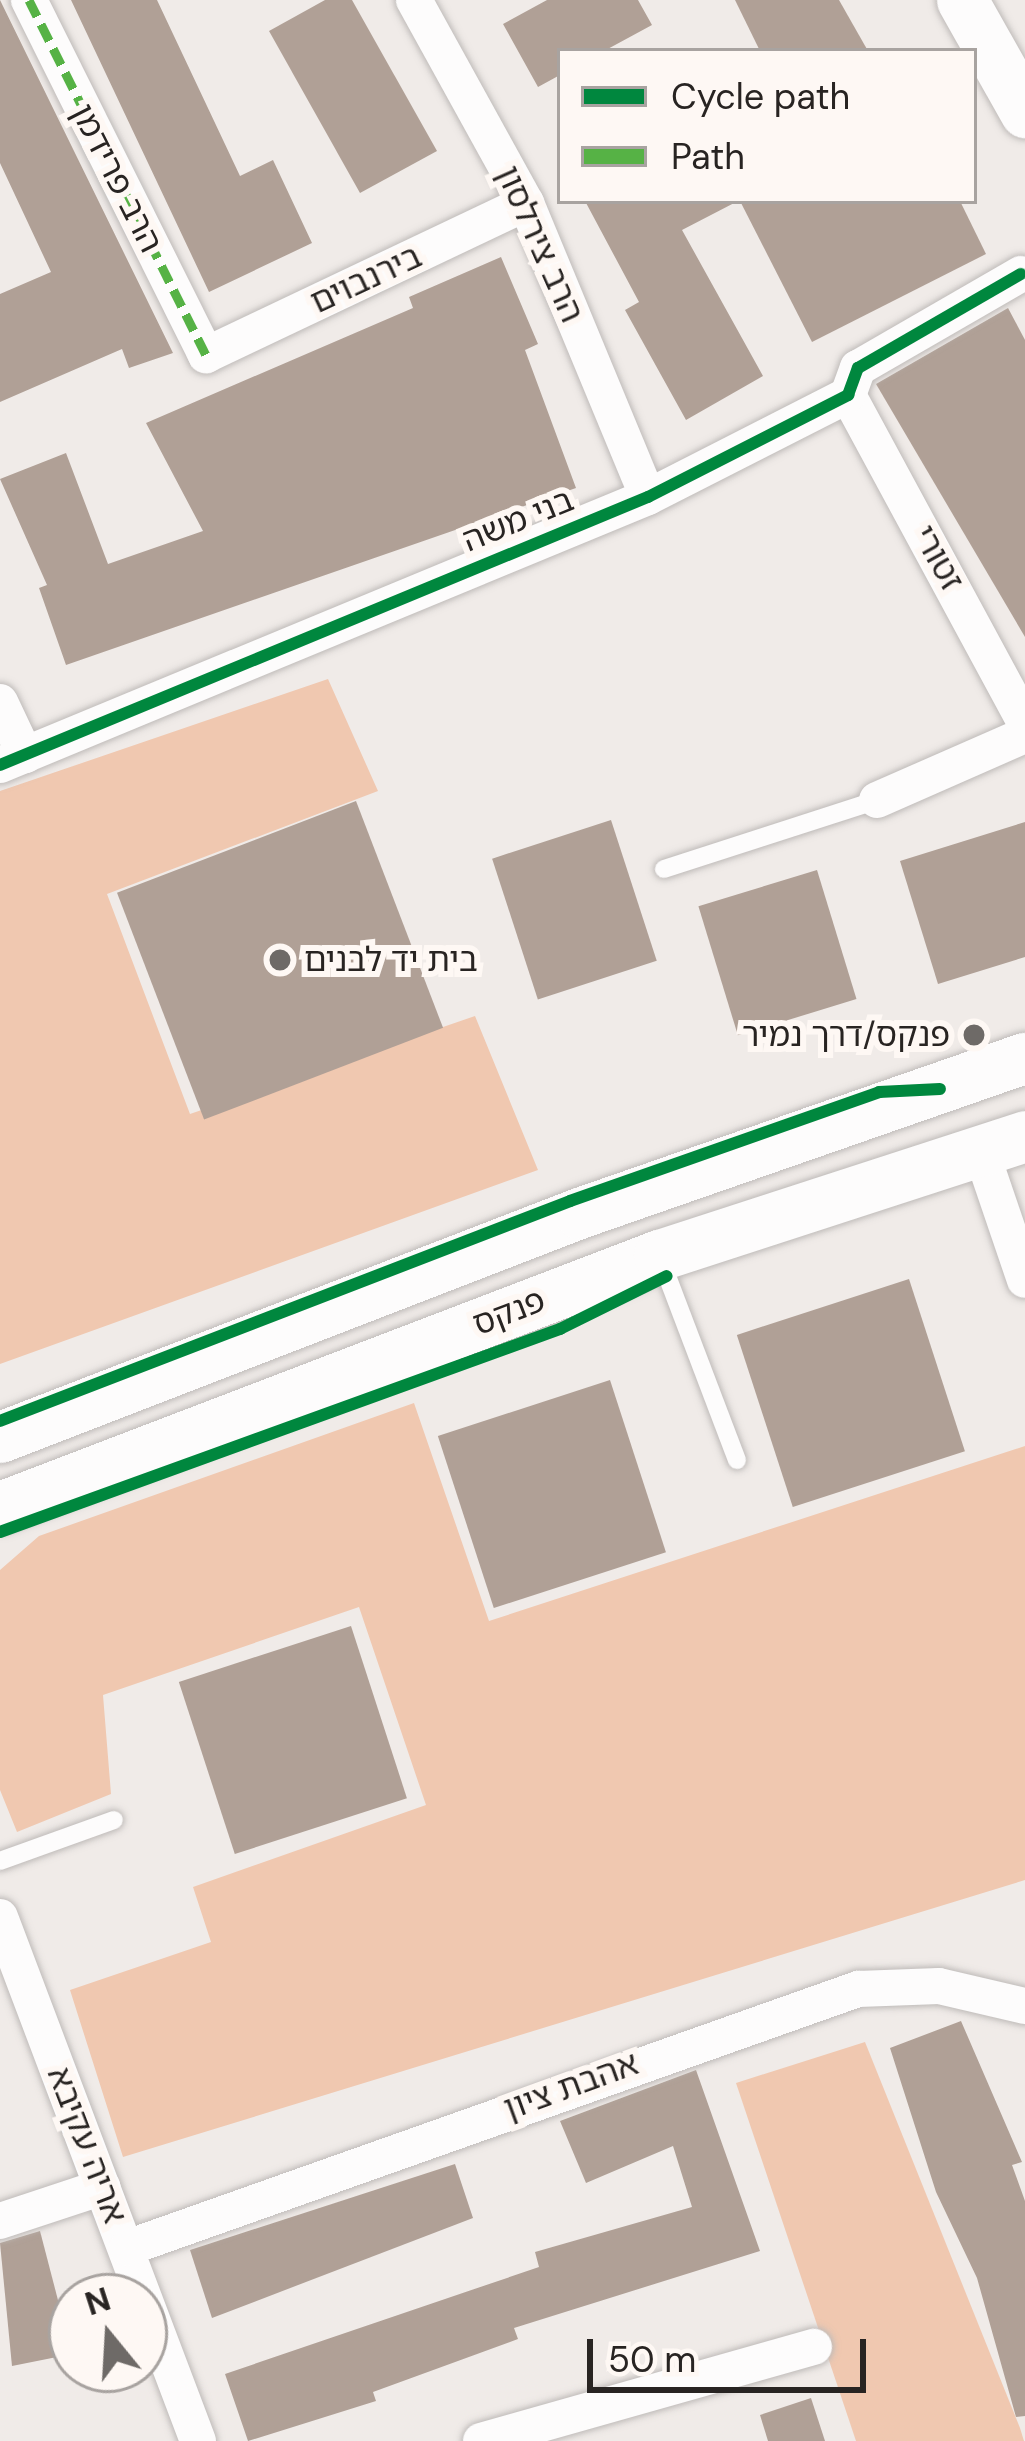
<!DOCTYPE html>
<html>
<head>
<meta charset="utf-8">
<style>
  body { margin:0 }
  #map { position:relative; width:1025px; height:2441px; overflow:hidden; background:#f0ebe8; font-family:"DM Sans","Noto Sans Hebrew",sans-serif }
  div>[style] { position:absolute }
  .green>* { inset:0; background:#f0c8b0 }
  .building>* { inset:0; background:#b0a096; transform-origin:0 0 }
  .roads { filter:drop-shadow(0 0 3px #bfbbb9) drop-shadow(0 0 3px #bfbbb9) }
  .lane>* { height:18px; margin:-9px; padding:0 9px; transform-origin:9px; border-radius:9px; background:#fdfcfc }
  .street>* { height:36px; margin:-18px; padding:0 18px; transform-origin:18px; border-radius:18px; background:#fdfcfc }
  .secondary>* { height:51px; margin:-25.5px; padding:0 25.5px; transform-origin:25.5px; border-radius:25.5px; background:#fdfcfc }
  .quiet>* { height:9px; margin-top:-4.5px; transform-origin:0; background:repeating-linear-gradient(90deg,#56b245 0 18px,transparent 0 27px) }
  .cycleway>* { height:12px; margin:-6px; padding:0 6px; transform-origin:6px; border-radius:6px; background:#00873e }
  .dots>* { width:33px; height:33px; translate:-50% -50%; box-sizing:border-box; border:6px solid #fef8f4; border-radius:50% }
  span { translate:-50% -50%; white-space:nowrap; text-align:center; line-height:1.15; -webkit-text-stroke:12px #fef8f4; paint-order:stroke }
  .street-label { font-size:33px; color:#282422 }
  .poi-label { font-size:33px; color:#282422 }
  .left { translate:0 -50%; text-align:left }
  .right { translate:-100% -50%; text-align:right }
  .legend { position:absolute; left:557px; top:48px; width:420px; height:156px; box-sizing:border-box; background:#fef8f4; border:3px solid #a8a3a0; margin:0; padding:15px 21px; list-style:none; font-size:36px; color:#282422 }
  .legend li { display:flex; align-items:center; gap:24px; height:60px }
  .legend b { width:60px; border:3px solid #a8a3a0 }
  .north { position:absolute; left:48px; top:2273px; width:120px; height:120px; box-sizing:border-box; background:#fef8f4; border:3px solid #a8a3a0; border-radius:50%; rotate:342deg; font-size:33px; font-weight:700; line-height:48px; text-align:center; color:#282422 }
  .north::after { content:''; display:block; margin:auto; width:42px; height:54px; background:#6e6a67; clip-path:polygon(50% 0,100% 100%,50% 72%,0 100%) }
  .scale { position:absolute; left:587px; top:2339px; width:279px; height:54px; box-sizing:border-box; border:6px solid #282422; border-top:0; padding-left:15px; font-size:36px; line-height:42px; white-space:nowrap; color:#282422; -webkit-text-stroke:9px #fef8f4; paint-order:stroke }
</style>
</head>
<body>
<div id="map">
  <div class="green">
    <i style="clip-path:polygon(328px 679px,378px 791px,107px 894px,190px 1114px,475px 1016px,538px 1170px,0 1364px,0 791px)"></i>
    <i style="clip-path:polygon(414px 1403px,489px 1621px,1025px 1446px,1025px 1880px,123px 2157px,70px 1990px,211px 1942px,193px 1887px,426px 1805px,359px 1607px,103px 1695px,111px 1794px,17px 1832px,0 1790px,0 1570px,39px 1536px)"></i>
    <i style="clip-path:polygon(865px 2042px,1020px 2428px,1024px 2441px,856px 2441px,736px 2083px)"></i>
  </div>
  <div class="building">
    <i style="clip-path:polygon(0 0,173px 353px,129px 368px,122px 349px,0 402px,0 294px,51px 272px,0 163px)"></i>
    <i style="clip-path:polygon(71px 0,157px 0,240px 176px,273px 160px,312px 243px,209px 292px)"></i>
    <i style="clip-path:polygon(325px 0,352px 0,437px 151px,360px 193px,269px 31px)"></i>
    <i style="clip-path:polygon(547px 0,638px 0,652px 25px,604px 51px,560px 51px,560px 75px,538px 87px,503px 24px)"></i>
    <i style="clip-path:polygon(735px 0,839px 0,868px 51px,760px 51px)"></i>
    <i style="clip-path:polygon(585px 201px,738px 201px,682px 230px,763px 376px,686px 420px,625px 310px,639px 302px)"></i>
    <i style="clip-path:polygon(740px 201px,960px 201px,986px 254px,812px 342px)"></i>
    <i style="clip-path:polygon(501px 257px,538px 344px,525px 350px,576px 488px,66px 665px,39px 588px,47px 585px,0 479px,66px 453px,108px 564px,203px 531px,146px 423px,413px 308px,409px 297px)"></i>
    <i style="clip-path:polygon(1008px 308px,1025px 340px,1025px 637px,876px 384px)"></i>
    <i style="left:356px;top:801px;width:243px;height:256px;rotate:69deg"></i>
    <i style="left:611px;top:820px;width:148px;height:125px;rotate:72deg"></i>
    <i style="clip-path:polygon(1025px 822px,1025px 957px,938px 984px,900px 861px)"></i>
    <i style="left:817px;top:870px;width:135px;height:124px;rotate:73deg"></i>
    <i style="left:909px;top:1279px;width:181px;height:181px;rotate:72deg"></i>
    <i style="left:610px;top:1380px;width:181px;height:181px;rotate:72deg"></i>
    <i style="left:351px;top:1626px;width:181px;height:181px;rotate:72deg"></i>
    <i style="clip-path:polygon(961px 2021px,1022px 2162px,1012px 2165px,1025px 2201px,1025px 2416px,1016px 2417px,977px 2278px,936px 2192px,890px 2048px)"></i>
    <i style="clip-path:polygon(696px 2070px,760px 2251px,514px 2328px,518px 2339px,373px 2392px,376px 2401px,248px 2441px,225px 2374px,539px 2267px,535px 2252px,692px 2207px,673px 2146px,586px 2183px,560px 2121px)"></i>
    <i style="clip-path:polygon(455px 2164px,473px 2218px,212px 2318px,190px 2250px)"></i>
    <i style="clip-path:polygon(40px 2231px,72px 2354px,12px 2366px,0 2243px)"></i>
    <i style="clip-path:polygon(811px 2398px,825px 2441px,768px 2441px,760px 2415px)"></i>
  </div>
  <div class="roads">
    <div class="lane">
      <i style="left:664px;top:869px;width:224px;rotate:-17.9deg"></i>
      <i style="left:661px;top:1260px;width:214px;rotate:69.2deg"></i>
      <i style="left:0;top:1861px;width:121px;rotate:-19.8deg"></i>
    </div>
    <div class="street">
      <i style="left:29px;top:0;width:397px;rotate:63.5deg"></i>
      <i style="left:206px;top:355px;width:354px;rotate:-25.4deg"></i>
      <i style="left:414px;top:0;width:232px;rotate:61.1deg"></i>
      <i style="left:526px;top:203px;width:318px;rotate:67.5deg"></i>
      <i style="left:848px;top:395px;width:372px;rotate:61.6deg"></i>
      <i style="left:0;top:702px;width:59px;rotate:64.7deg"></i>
      <i style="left:0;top:765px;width:701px;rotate:-22.47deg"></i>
      <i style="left:648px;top:497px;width:225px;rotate:-27deg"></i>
      <i style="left:848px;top:395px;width:29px;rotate:-70deg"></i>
      <i style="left:858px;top:368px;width:188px;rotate:-30deg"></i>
      <i style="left:877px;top:800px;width:162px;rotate:-23.7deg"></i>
      <i style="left:981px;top:1151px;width:136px;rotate:71.2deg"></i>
      <i style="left:0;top:1917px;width:560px;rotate:69.3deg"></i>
      <i style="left:0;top:2221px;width:108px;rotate:-18.3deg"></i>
      <i style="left:127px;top:2248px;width:776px;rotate:-19.51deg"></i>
      <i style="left:858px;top:1989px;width:81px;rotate:-2.1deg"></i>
      <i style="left:939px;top:1986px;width:88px;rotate:13.1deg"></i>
      <i style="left:481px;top:2441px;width:346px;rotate:-15.8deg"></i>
    </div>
    <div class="secondary">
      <i style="left:962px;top:0;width:129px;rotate:60.6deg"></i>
      <i style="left:0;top:1437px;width:621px;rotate:-21.15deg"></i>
      <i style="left:579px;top:1213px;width:472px;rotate:-19.2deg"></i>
      <i style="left:0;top:1507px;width:706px;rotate:-20.93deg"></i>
      <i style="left:659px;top:1255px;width:385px;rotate:-18deg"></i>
    </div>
  </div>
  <div class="quiet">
    <i style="left:29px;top:0;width:397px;rotate:63.5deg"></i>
  </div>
  <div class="cycleway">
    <i style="left:0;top:765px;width:701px;rotate:-22.47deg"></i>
    <i style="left:648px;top:497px;width:225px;rotate:-27deg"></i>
    <i style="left:848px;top:395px;width:29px;rotate:-70deg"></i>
    <i style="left:858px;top:368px;width:188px;rotate:-30deg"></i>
    <i style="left:0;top:1421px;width:611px;rotate:-21.1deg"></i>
    <i style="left:570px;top:1201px;width:328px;rotate:-19.4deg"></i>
    <i style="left:879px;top:1092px;width:61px;rotate:-2.8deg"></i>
    <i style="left:0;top:1532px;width:596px;rotate:-19.93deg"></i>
    <i style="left:560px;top:1329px;width:119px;rotate:-26.4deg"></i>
  </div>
  <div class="dots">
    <i style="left:280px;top:960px;background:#6e6a67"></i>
    <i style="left:974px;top:1035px;background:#6e6a67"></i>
  </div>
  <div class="street-label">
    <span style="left:117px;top:178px;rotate:63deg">הרב פרידמן</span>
    <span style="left:540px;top:244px;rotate:66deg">הרב צירלסון</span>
    <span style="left:366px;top:279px;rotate:-25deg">בירנבוים</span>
    <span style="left:518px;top:520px;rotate:-22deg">בני משה</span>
    <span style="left:938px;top:558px;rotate:61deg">זטורי</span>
    <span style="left:509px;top:1312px;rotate:-21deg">פנקס</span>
    <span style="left:571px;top:2086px;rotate:-20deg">אהבת ציון</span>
    <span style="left:87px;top:2145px;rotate:69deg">אריה עקיבא</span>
  </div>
  <div class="poi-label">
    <span class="left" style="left:304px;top:960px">בית יד לבנים</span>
    <span class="right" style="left:950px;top:1035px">פנקס/דרך נמיר</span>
  </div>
  <ul class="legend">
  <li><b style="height:15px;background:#00873e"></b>Cycle path</li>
  <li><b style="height:15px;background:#56b245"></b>Path</li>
  </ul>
  <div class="north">N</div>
  <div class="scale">50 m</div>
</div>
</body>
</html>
